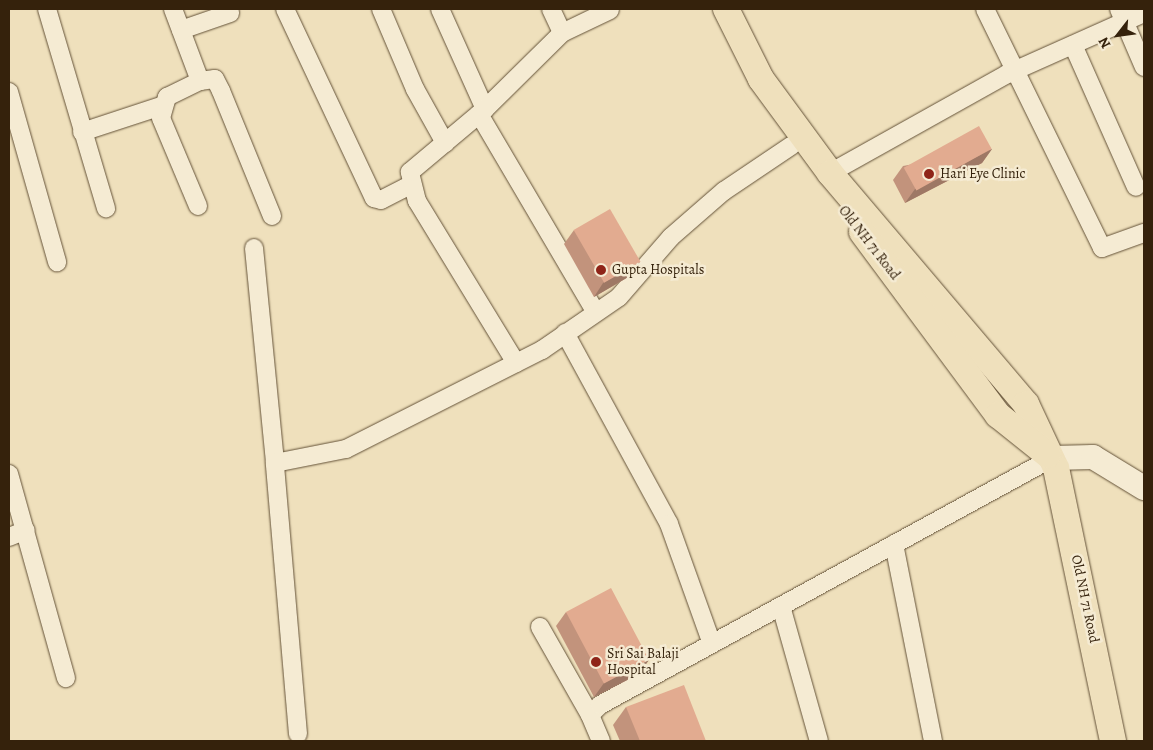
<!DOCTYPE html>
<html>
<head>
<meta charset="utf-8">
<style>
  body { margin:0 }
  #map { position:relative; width:1153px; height:750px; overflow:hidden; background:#efe0bc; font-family:Alegreya,serif }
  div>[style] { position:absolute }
  .roads { filter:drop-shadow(0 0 1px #645238) drop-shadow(0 0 1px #645238) }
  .street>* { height:18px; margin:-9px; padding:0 9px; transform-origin:9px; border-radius:9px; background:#f5ebd3 }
  .secondary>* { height:24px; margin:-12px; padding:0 12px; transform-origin:12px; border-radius:12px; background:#f5ebd3 }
  .primary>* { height:26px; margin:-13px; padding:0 13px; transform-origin:13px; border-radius:13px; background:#efe0bc }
  .wall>* { inset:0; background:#c2937c }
  .shaded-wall>* { inset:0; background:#9e7865 }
  .building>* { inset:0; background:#e2ab90; transform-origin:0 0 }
  .dots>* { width:14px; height:14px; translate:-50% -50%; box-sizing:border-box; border:2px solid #f5ebd3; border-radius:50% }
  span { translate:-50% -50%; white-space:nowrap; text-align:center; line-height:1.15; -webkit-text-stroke:5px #f5ebd3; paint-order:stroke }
  .poi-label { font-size:14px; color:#35220c }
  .left { translate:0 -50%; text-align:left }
  .street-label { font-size:14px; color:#35220c }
  .frame { position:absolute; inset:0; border:10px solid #35220c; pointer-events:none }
  .north { position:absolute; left:1093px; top:10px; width:50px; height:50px; -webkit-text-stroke:4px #f5ebd3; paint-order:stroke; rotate:240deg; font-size:14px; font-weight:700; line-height:20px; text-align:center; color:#35220c }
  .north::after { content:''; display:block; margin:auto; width:18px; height:22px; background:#35220c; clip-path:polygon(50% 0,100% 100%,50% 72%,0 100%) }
</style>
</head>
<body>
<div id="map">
  <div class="roads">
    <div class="street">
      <i style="left:47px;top:9px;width:208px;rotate:73.5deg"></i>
      <i style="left:173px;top:9px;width:77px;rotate:69.4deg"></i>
      <i style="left:200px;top:81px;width:15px;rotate:-8deg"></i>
      <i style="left:215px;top:79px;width:13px;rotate:63deg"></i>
      <i style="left:221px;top:91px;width:135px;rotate:67.8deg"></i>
      <i style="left:285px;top:9px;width:209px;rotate:64.8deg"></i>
      <i style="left:374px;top:198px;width:7px;rotate:16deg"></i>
      <i style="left:381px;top:200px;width:34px;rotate:-27deg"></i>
      <i style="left:381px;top:9px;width:87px;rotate:67deg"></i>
      <i style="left:415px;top:89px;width:62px;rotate:60.9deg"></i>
      <i style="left:440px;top:9px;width:110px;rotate:65.8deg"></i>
      <i style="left:551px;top:9px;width:26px;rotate:65deg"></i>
      <i style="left:985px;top:9px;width:266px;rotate:63.9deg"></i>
      <i style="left:1102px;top:248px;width:45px;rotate:-19.7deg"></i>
      <i style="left:1119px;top:9px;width:63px;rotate:66.7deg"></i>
      <i style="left:181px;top:30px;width:52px;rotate:-19.1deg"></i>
      <i style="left:1073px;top:45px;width:155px;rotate:66.1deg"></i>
      <i style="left:9px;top:92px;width:177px;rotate:74.2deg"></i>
      <i style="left:479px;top:114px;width:229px;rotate:59.5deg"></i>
      <i style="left:82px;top:132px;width:83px;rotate:-18.2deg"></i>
      <i style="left:830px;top:173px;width:203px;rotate:-29.2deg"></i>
      <i style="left:1007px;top:74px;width:150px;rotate:-24deg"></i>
      <i style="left:198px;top:206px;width:95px;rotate:-112.8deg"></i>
      <i style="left:161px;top:118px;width:22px;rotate:-74deg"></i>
      <i style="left:167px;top:97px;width:37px;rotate:-26deg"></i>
      <i style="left:254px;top:248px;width:216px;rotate:84.4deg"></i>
      <i style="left:565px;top:333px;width:217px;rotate:61.4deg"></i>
      <i style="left:669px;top:524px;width:127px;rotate:70.3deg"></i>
      <i style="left:516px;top:363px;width:190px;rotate:-121.4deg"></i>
      <i style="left:417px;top:201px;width:30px;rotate:-104deg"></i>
      <i style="left:410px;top:172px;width:98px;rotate:-40deg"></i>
      <i style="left:485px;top:109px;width:108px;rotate:-44.6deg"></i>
      <i style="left:562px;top:33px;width:53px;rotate:-25.6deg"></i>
      <i style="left:9px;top:474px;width:212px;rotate:74.4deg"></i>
      <i style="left:9px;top:537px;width:18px;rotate:-22deg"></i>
      <i style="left:894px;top:544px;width:201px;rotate:78.8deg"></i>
      <i style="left:781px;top:606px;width:140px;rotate:74.3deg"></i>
      <i style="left:540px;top:627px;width:101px;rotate:60.4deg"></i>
      <i style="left:298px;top:734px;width:272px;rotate:-94.9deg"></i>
      <i style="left:275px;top:463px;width:72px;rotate:-11.2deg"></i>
      <i style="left:346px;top:449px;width:220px;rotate:-26.8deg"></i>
      <i style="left:542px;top:350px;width:93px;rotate:-34.5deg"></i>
      <i style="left:619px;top:297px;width:79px;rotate:-49.1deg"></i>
      <i style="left:671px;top:237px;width:70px;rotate:-41deg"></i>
      <i style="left:724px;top:191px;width:81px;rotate:-33.9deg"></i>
      <i style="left:601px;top:741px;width:28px;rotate:-113deg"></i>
      <i style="left:590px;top:715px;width:14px;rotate:-45deg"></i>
      <i style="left:600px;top:705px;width:515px;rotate:-28.65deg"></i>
    </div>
    <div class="secondary">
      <i style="left:1052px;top:458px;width:41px;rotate:-1.4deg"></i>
      <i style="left:1093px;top:457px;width:60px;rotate:31.3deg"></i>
    </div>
    <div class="primary">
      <i style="left:726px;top:9px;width:78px;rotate:63.4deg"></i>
      <i style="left:761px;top:79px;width:117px;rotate:53.7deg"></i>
      <i style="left:830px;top:173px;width:303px;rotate:49.7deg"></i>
      <i style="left:1026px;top:404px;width:71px;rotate:64.9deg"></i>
      <i style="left:1056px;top:468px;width:279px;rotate:78.2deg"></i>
      <i style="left:862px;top:232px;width:228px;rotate:53.4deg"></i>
      <i style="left:998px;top:415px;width:64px;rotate:38.7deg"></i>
    </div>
  </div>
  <div class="wall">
    <i style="clip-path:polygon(992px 149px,982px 163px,905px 203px,893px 180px,903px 166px)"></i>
    <i style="clip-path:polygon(574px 230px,630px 276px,594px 297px,564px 244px)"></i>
    <i style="clip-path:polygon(566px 612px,639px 674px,594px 697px,556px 626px)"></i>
    <i style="clip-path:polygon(626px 707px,706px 741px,620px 741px,613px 725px)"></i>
  </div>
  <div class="shaded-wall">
    <i style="clip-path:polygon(992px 149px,982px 163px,905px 203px,915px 189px)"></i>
    <i style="clip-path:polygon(640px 262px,630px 276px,594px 297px,603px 283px)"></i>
    <i style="clip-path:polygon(649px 660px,639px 674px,594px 697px,604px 683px)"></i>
  </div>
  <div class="building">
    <i style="left:979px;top:126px;width:26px;height:86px;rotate:61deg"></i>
    <i style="left:610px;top:209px;width:61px;height:42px;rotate:60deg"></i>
    <i style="left:611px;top:588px;width:81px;height:51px;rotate:62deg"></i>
    <i style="clip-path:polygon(684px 685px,706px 741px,640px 741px,626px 707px)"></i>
  </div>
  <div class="dots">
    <i style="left:929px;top:174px;background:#8f2418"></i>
    <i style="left:601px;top:270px;background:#8f2418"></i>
    <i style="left:596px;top:662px;background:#8f2418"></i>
  </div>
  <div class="poi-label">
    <span class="left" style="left:940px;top:174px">Hari Eye Clinic</span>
    <span class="left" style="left:612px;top:270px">Gupta Hospitals</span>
    <span class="left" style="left:607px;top:662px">Sri Sai Balaji<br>Hospital</span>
  </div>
  <div class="street-label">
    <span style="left:869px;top:243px;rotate:52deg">Old NH 71 Road</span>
    <span style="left:1085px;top:599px;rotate:78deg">Old NH 71 Road</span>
  </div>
  <div class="frame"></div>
  <div class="north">N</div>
</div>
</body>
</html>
